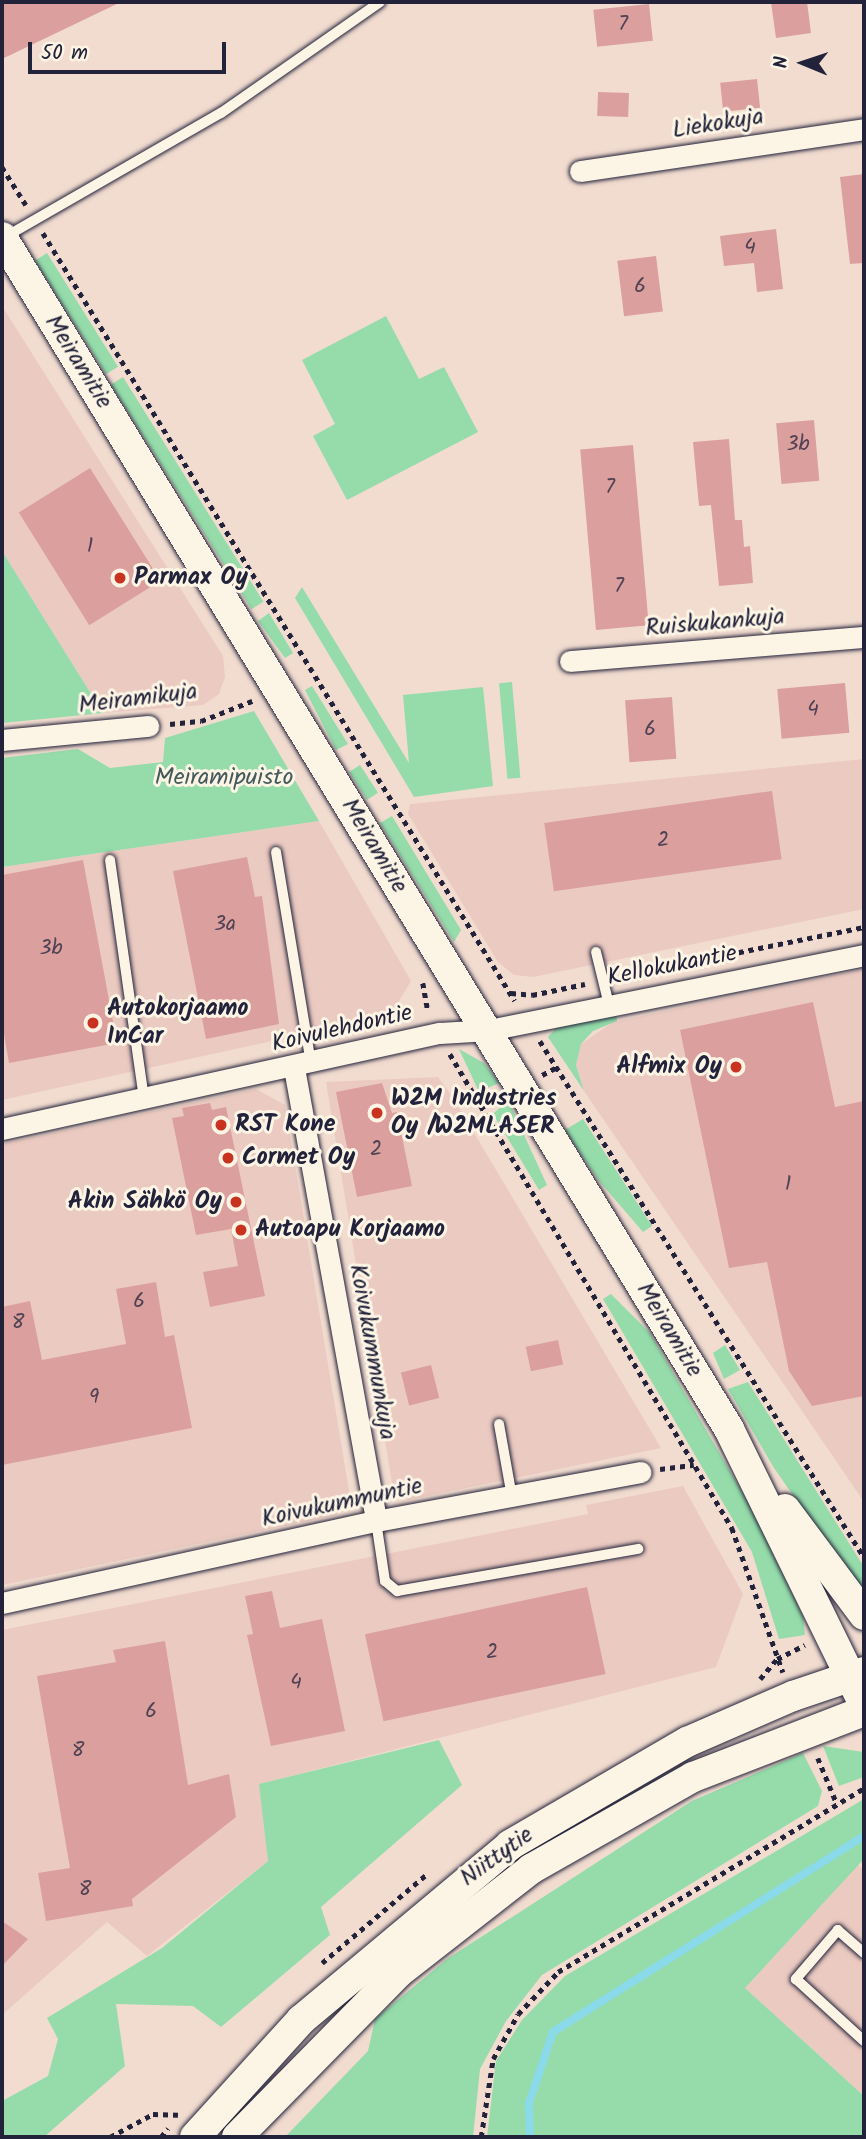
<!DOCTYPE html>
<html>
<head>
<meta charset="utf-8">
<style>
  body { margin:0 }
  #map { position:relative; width:866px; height:2139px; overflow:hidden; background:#f2dcd0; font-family:Kalam,sans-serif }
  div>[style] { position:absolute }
  .built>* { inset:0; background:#ebcac1 }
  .green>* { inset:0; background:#95dcaa; transform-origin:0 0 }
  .stream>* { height:8px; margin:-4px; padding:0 4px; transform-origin:4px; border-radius:4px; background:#8bdae9 }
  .building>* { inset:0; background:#dba09e; transform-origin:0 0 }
  .path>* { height:4.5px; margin-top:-2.25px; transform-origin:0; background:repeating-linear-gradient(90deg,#22223b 0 5px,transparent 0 10px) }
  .roads { filter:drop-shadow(0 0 2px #22223b) drop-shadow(0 0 2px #22223b) }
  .service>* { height:10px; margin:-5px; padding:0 5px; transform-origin:5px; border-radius:5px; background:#fcf5e5 }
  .minor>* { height:21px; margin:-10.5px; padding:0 10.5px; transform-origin:10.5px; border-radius:10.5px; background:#fcf5e5 }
  .secondary>* { height:30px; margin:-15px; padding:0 15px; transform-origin:15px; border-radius:15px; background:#fcf5e5 }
  .dots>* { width:19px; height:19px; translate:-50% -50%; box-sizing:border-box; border:4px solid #fcf5e5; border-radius:50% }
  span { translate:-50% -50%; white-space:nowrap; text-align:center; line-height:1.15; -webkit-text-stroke:6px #fcf5e5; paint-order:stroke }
  .number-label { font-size:21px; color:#504254 }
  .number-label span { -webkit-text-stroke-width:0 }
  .street-label { font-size:24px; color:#22223b }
  .poi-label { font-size:24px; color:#22223b; font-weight:700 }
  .left { translate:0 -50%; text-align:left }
  .right { translate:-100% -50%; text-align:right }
  .park-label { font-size:24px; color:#445a5c }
  .frame { position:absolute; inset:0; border:4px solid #22223b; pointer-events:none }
  .north { position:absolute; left:768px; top:28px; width:70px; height:70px; -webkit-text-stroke:5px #fcf5e5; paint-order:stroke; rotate:272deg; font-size:19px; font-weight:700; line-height:28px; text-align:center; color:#22223b }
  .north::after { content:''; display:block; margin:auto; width:24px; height:32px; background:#22223b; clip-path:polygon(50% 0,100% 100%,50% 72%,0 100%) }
  .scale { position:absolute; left:28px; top:42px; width:198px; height:32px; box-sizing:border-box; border:4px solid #22223b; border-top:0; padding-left:9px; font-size:21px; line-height:24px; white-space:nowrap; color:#22223b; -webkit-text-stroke:5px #fcf5e5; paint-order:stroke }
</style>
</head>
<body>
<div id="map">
  <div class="built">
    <i style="clip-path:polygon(2px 306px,223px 656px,225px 677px,219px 694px,203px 705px,103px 713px,2px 551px)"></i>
    <i style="clip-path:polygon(864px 759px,864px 909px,533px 977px,514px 975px,498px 962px,408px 814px,410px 804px)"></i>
    <i style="clip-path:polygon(319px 821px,411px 981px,395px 1008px,386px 1016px,2px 1100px,2px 867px)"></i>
    <i style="clip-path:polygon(864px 969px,864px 1502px,584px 1091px,576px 1065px,581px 1044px,613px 1022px)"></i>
    <i style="clip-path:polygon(438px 1077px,454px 1099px,661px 1448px,408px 1500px,393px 1489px,326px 1082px)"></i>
    <i style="clip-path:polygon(256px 1089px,285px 1105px,350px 1497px,337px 1515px,2px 1585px,2px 1144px)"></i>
    <i style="clip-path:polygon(683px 1486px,743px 1594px,716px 1667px,260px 1784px,268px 1861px,147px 1956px,107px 1922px,2px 2015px,2px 1630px,588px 1514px,586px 1505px)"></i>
    <i style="clip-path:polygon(858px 1865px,864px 1870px,864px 2096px,745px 1988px)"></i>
  </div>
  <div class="green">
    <i style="left:47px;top:253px;width:134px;height:14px;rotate:58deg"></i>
    <i style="clip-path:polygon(386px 316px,419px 379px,444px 367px,478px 432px,347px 500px,313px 436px,335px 424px,302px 360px)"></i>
    <i style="left:123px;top:377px;width:265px;height:14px;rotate:58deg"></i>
    <i style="clip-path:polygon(2px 551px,103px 713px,2px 723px)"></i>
    <i style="clip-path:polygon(302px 587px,409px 763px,403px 695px,483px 687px,493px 786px,414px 797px,295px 598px)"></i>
    <i style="clip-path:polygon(269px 613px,293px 653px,285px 658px,258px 621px)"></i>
    <i style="left:512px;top:682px;width:96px;height:13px;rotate:85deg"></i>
    <i style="clip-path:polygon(312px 686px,348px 744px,336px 750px,305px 690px)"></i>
    <i style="clip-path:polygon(254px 711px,319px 821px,2px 867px,2px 758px,78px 749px,110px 768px,163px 762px,165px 738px)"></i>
    <i style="left:360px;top:765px;width:33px;height:13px;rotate:57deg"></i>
    <i style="clip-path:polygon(392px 816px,461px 930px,454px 942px,380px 823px)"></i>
    <i style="clip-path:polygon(616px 1012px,617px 1021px,593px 1031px,581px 1044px,576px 1065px,584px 1091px,548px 1037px,557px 1027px)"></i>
    <i style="clip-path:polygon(459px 1049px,484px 1063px,499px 1083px,479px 1092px)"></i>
    <i style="clip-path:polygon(508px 1100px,547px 1185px,539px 1190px,493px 1114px)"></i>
    <i style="clip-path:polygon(583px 1119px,652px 1226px,643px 1232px,599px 1181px,565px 1130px)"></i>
    <i style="clip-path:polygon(611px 1294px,650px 1333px,749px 1504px,803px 1616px,805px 1635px,779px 1639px,752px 1552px,603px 1299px)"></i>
    <i style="clip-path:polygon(725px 1345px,740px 1370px,724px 1379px,713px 1353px)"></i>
    <i style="clip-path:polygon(748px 1382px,864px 1567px,864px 1597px,774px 1468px,728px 1389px)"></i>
    <i style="clip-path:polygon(439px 1740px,462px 1785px,321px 1907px,330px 1935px,221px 2027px,193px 2006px,116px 2004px,125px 2066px,44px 2137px,2px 2137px,2px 2101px,48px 2076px,58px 2039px,47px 2018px,162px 1948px,268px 1861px,259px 1784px)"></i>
    <i style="clip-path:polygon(823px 1746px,864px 1752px,864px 1777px,839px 1786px)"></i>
    <i style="clip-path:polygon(803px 1753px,822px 1791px,818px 1806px,542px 1975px,506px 2021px,480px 2069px,473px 2137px,285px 2137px,368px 2051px,375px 2019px,447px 1959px,692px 1801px)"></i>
    <i style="clip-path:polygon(864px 1799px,864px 1859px,745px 1988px,864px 2096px,864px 2137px,487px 2137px,496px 2061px,522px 2020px,565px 1976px)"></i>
  </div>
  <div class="stream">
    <i style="left:530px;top:2137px;width:34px;rotate:-92deg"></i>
    <i style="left:529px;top:2103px;width:75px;rotate:-71.3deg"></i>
    <i style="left:553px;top:2032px;width:368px;rotate:-32.2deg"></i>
  </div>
  <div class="building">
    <i style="clip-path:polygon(2px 2px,121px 2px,2px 59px)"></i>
    <i style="clip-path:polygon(771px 2px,807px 2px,811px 33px,776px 38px)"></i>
    <i style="left:649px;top:4px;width:37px;height:56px;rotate:84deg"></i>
    <i style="left:757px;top:79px;width:29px;height:37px;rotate:84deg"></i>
    <i style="left:598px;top:92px;width:31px;height:24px;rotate:2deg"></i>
    <i style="clip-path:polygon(864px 174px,864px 263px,850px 264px,840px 177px)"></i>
    <i style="clip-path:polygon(776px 229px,783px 289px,757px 292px,754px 263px,724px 266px,720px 236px)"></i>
    <i style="left:656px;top:256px;width:56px;height:39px;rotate:83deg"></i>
    <i style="left:814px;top:420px;width:61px;height:38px;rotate:85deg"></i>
    <i style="clip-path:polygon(729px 439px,735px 520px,742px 520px,744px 547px,750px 546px,753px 583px,719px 586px,711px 505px,699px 506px,693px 442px)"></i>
    <i style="left:633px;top:445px;width:181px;height:53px;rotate:85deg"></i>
    <i style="left:90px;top:468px;width:133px;height:84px;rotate:58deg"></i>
    <i style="left:845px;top:683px;width:50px;height:68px;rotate:85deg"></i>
    <i style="left:672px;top:697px;width:62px;height:47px;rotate:86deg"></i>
    <i style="left:772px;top:791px;width:69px;height:230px;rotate:82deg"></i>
    <i style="clip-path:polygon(247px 857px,255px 897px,262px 896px,279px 1024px,206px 1039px,173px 871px)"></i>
    <i style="clip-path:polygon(83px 860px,117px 1043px,9px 1063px,2px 1023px,2px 875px)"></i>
    <i style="clip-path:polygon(813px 1002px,835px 1107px,864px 1101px,864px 1396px,812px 1406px,789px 1371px,767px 1262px,729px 1268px,680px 1030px)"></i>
    <i style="clip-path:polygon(382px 1083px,392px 1113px,397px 1112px,412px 1186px,357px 1197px,336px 1092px)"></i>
    <i style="clip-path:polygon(210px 1103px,212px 1110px,226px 1107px,265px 1296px,210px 1307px,203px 1272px,238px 1266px,231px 1229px,196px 1235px,172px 1118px,184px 1116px,182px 1108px)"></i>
    <i style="clip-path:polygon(156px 1282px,165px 1337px,174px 1335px,192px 1428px,2px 1465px,2px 1307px,30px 1301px,42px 1360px,126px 1344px,116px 1289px)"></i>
    <i style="left:558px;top:1340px;width:25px;height:33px;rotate:78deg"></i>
    <i style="left:431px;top:1365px;width:34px;height:31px;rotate:76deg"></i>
    <i style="left:587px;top:1587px;width:89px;height:227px;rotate:78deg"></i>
    <i style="clip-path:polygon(272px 1591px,280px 1628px,322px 1619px,345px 1731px,271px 1746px,247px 1635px,253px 1634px,245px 1596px)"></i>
    <i style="clip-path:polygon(165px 1641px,188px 1785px,229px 1774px,236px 1817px,132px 1899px,133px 1906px,46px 1921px,38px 1873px,70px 1868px,37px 1676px,116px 1662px,113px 1650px)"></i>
    <i style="clip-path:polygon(2px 1921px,28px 1939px,2px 1966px)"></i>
  </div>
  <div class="path">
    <i style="left:2px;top:167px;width:45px;rotate:57.7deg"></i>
    <i style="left:43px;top:233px;width:901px;rotate:58.43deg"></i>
    <i style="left:170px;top:724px;width:31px;rotate:-6deg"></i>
    <i style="left:201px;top:721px;width:55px;rotate:-21.4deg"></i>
    <i style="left:621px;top:976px;width:248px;rotate:-11.4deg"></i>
    <i style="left:423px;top:983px;width:28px;rotate:80deg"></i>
    <i style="left:511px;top:993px;width:21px;rotate:5deg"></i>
    <i style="left:532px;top:995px;width:54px;rotate:-11.7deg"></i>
    <i style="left:540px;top:1041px;width:609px;rotate:57.88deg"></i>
    <i style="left:450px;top:1054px;width:552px;rotate:59.25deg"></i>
    <i style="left:732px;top:1528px;width:153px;rotate:70.5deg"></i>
    <i style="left:542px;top:1075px;width:17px;rotate:-28deg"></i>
    <i style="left:480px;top:1108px;width:20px;rotate:-27deg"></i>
    <i style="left:660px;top:1469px;width:34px;rotate:-7deg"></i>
    <i style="left:760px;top:1679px;width:26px;rotate:-50deg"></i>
    <i style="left:777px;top:1659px;width:31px;rotate:-27deg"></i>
    <i style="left:818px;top:1758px;width:50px;rotate:67.6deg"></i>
    <i style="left:322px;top:1963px;width:138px;rotate:-40.3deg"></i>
    <i style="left:110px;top:2137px;width:49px;rotate:-28.1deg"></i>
    <i style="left:153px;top:2114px;width:25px;rotate:2deg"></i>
    <i style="left:161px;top:2137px;width:11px;rotate:-52deg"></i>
    <i style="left:481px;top:2137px;width:79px;rotate:-81.3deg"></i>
    <i style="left:493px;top:2059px;width:51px;rotate:-60.9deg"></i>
    <i style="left:518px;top:2014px;width:58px;rotate:-46.4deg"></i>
    <i style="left:558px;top:1972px;width:357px;rotate:-31deg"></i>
  </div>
  <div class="roads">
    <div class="service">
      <i style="left:5px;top:237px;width:249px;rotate:-29.9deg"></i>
      <i style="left:221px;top:113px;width:194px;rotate:-34.9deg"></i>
      <i style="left:276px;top:852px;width:215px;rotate:80.6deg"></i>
      <i style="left:110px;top:860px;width:241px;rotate:81.9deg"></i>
      <i style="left:596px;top:952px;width:55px;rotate:76.2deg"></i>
      <i style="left:499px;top:1424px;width:74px;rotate:79.9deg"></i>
      <i style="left:376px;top:1521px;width:61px;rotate:81.5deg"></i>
      <i style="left:385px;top:1581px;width:16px;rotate:40deg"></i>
      <i style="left:397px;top:1591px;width:245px;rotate:-9.9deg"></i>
      <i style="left:864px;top:1953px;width:35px;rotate:-139deg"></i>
      <i style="left:838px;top:1930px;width:65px;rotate:130.6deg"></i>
      <i style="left:796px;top:1979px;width:92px;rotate:42.4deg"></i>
    </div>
    <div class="minor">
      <i style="left:580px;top:171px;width:287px;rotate:-8.4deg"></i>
      <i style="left:570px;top:661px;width:295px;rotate:-4.7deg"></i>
      <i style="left:2px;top:740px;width:147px;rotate:-5.5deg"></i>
      <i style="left:294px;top:1068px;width:460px;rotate:79.7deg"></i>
      <i style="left:2px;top:1129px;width:448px;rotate:-12.4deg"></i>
      <i style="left:440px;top:1033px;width:49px;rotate:-3.5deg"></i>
      <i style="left:489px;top:1030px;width:382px;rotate:-11.3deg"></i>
      <i style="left:2px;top:1603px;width:383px;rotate:-12.4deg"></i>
      <i style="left:376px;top:1521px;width:269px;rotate:-10.5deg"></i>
    </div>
    <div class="secondary">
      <i style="left:2px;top:237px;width:1396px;rotate:58.62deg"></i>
      <i style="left:729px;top:1429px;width:306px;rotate:63.9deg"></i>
      <i style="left:785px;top:1509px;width:132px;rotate:53.3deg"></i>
      <i style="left:195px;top:2137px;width:158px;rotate:-47.8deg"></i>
      <i style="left:301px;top:2020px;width:273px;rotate:-39.9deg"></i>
      <i style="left:510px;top:1845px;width:205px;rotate:-30.2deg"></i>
      <i style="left:687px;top:1742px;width:116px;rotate:-23.5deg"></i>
      <i style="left:793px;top:1696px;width:75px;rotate:-18.7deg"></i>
      <i style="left:237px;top:2137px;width:230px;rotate:-45.5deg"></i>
      <i style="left:398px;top:1973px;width:169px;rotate:-38deg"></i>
      <i style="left:531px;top:1869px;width:186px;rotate:-29.6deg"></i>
      <i style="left:693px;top:1777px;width:183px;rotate:-21.1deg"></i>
    </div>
  </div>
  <div class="dots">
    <i style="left:120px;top:578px;background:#c8321e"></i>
    <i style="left:93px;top:1023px;background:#c8321e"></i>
    <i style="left:736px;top:1067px;background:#c8321e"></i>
    <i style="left:377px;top:1113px;background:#c8321e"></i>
    <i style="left:221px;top:1125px;background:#c8321e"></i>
    <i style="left:228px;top:1158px;background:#c8321e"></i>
    <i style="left:236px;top:1202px;background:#c8321e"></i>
    <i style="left:241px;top:1230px;background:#c8321e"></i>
  </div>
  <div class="number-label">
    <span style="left:623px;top:25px">7</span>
    <span style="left:750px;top:248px">4</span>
    <span style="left:640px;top:287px">6</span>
    <span style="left:798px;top:445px">3b</span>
    <span style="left:610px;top:488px">7</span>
    <span style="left:90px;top:547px">1</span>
    <span style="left:619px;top:587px">7</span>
    <span style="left:813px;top:710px">4</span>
    <span style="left:650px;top:730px">6</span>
    <span style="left:663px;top:841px">2</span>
    <span style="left:225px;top:925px">3a</span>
    <span style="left:51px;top:949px">3b</span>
    <span style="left:376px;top:1150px">2</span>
    <span style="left:788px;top:1185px">1</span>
    <span style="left:139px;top:1302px">6</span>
    <span style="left:18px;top:1323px">8</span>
    <span style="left:94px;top:1398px">9</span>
    <span style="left:492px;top:1653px">2</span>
    <span style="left:296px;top:1683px">4</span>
    <span style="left:151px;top:1712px">6</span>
    <span style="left:78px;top:1751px">8</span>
    <span style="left:85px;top:1890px">8</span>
  </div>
  <div class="street-label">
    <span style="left:718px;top:124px;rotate:-9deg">Liekokuja</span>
    <span style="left:78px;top:362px;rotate:58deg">Meiramitie</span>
    <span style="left:715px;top:623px;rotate:-5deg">Ruiskukankuja</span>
    <span style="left:138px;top:699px;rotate:-7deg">Meiramikuja</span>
    <span style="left:374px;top:846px;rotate:59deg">Meiramitie</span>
    <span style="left:672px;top:966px;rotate:-11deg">Kellokukantie</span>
    <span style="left:342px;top:1029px;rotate:-13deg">Koivulehdontie</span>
    <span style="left:669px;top:1330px;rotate:59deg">Meiramitie</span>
    <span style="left:372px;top:1352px;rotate:80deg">Koivukummunkuja</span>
    <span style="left:342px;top:1503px;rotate:-12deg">Koivukummuntie</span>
    <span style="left:497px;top:1857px;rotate:-36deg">Niittytie</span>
  </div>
  <div class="poi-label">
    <span class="left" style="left:134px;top:578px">Parmax Oy</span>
    <span class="left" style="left:107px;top:1023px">Autokorjaamo<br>InCar</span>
    <span class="right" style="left:722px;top:1067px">Alfmix Oy</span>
    <span class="left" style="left:391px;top:1113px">W2M Industries<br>Oy /W2MLASER</span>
    <span class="left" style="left:235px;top:1125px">RST Kone</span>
    <span class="left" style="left:242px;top:1158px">Cormet Oy</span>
    <span class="right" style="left:222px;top:1202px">Akin Sähkö Oy</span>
    <span class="left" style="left:255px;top:1230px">Autoapu Korjaamo</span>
  </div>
  <div class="park-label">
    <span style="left:224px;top:778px">Meiramipuisto</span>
  </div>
  <div class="frame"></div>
  <div class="north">N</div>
  <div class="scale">50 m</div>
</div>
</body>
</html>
